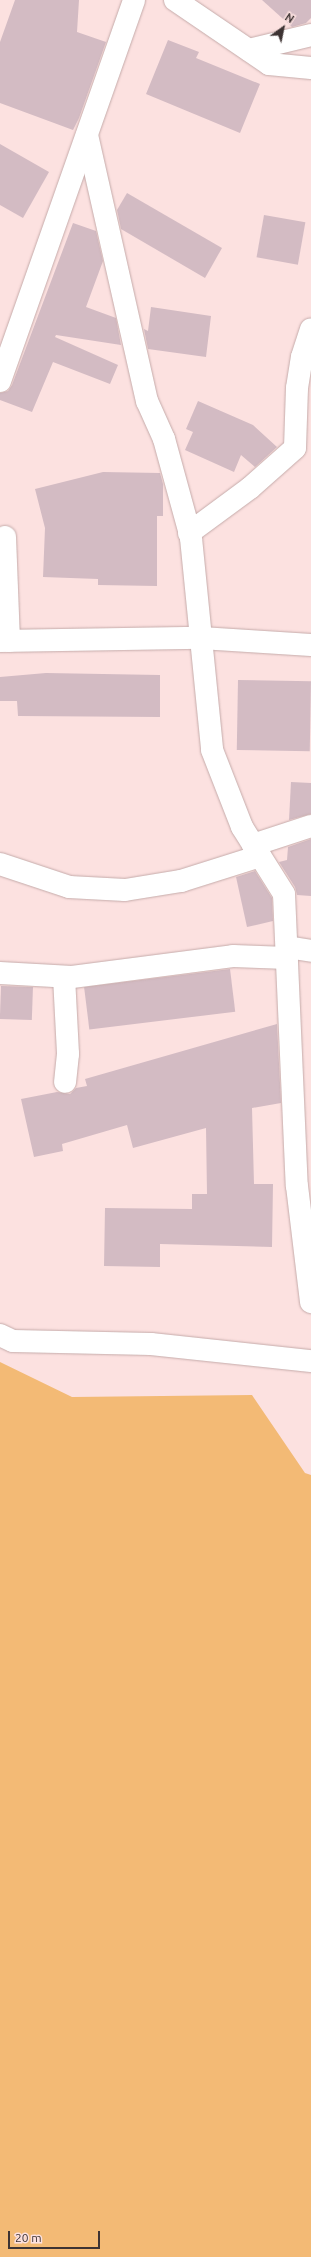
<!DOCTYPE html>
<html>
<head>
<meta charset="utf-8">
<style>
  body { margin:0 }
  #map { position:relative; width:311px; height:2257px; overflow:hidden; background:#fce1e0; font-family:Ubuntu,sans-serif }
  div>[style] { position:absolute }
  .green>* { inset:0; background:#f3ba75 }
  .building>* { inset:0; background:#d3bbc3; transform-origin:0 0 }
  .roads { filter:drop-shadow(0 0 1px #c5abaa) drop-shadow(0 0 1px #c5abaa) }
  .minor>* { height:22px; margin:-11px; padding:0 11px; transform-origin:11px; border-radius:11px; background:#fff }
  span { translate:-50% -50%; white-space:nowrap; text-align:center; line-height:1.15; -webkit-text-stroke:3px #fce1e0; paint-order:stroke }
  .north { position:absolute; left:263px; top:8px; width:40px; height:40px; -webkit-text-stroke:3px #fce1e0; paint-order:stroke; rotate:33deg; font-size:11px; font-weight:700; line-height:16px; text-align:center; color:#3d3333 }
  .north::after { content:''; display:block; margin:auto; width:14px; height:18px; background:#3d3333; clip-path:polygon(50% 0,100% 100%,50% 72%,0 100%) }
  .scale { position:absolute; left:8px; top:2231px; width:92px; height:18px; box-sizing:border-box; border:2px solid #3d3333; border-top:0; padding-left:5px; font-size:12px; line-height:14px; white-space:nowrap; color:#3d3333; -webkit-text-stroke:3px #fce1e0; paint-order:stroke }
</style>
</head>
<body>
<div id="map">
  <div class="green">
    <i style="clip-path:polygon(0 1362px,72px 1397px,252px 1395px,305px 1473px,311px 1475px,311px 2257px,0 2257px)"></i>
  </div>
  <div class="building">
    <i style="clip-path:polygon(15px 0,79px 0,77px 32px,106px 42px,79px 118px,73px 130px,0 103px,0 42px)"></i>
    <i style="clip-path:polygon(262px 0,311px 0,311px 18px,306px 23px,292px 27px)"></i>
    <i style="clip-path:polygon(168px 40px,199px 52px,196px 58px,260px 84px,240px 133px,146px 94px)"></i>
    <i style="clip-path:polygon(0 144px,49px 172px,23px 218px,0 205px)"></i>
    <i style="clip-path:polygon(127px 193px,222px 248px,205px 278px,121px 229px,117px 210px)"></i>
    <i style="left:264px;top:215px;width:42px;height:43px;rotate:10deg"></i>
    <i style="clip-path:polygon(73px 223px,96px 231px,103px 261px,86px 307px,116px 318px,121px 345px,56px 335px,55px 337px,118px 365px,110px 384px,53px 362px,32px 412px,0 400px,0 393px,8px 391px,12px 385px)"></i>
    <i style="clip-path:polygon(151px 307px,211px 316px,206px 357px,148px 349px,144px 329px,148px 331px)"></i>
    <i style="clip-path:polygon(198px 401px,253px 425px,277px 447px,255px 467px,241px 455px,234px 472px,185px 450px,193px 432px,186px 429px)"></i>
    <i style="clip-path:polygon(103px 472px,160px 473px,163px 484px,163px 516px,157px 516px,157px 586px,98px 585px,98px 579px,43px 577px,45px 528px,35px 489px)"></i>
    <i style="clip-path:polygon(46px 673px,160px 675px,160px 717px,18px 716px,17px 701px,0 701px,0 677px)"></i>
    <i style="left:238px;top:680px;width:73px;height:70px;rotate:1deg"></i>
    <i style="clip-path:polygon(291px 782px,311px 783px,311px 814px,289px 820px)"></i>
    <i style="clip-path:polygon(311px 839px,311px 896px,297px 895px,295px 887px,279px 862px,287px 860px,288px 847px)"></i>
    <i style="clip-path:polygon(255px 871px,272px 898px,273px 921px,247px 927px,236px 877px)"></i>
    <i style="left:230px;top:969px;width:43px;height:147px;rotate:83deg"></i>
    <i style="left:1px;top:986px;width:32px;height:33px;rotate:2deg"></i>
    <i style="clip-path:polygon(277px 1024px,281px 1103px,252px 1108px,254px 1184px,273px 1184px,272px 1247px,160px 1244px,160px 1267px,104px 1266px,105px 1208px,192px 1209px,192px 1194px,207px 1194px,206px 1128px,133px 1148px,127px 1125px,62px 1144px,63px 1151px,34px 1157px,21px 1099px,57px 1092px,70px 1094px,76px 1088px,87px 1086px,85px 1079px)"></i>
  </div>
  <div class="roads">
    <div class="minor">
      <i style="left:175px;top:0;width:114px;rotate:34.2deg"></i>
      <i style="left:269px;top:64px;width:42px;rotate:5.4deg"></i>
      <i style="left:249px;top:50px;width:64px;rotate:-13.6deg"></i>
      <i style="left:87px;top:135px;width:273px;rotate:77.3deg"></i>
      <i style="left:147px;top:401px;width:42px;rotate:65.9deg"></i>
      <i style="left:164px;top:439px;width:103px;rotate:74.7deg"></i>
      <i style="left:191px;top:538px;width:213px;rotate:84.3deg"></i>
      <i style="left:212px;top:750px;width:83px;rotate:68.7deg"></i>
      <i style="left:242px;top:827px;width:79px;rotate:57.9deg"></i>
      <i style="left:284px;top:894px;width:292px;rotate:87.5deg"></i>
      <i style="left:297px;top:1186px;width:117px;rotate:83.1deg"></i>
      <i style="left:0;top:381px;width:404px;rotate:-70.6deg"></i>
      <i style="left:189px;top:533px;width:76px;rotate:-36.4deg"></i>
      <i style="left:250px;top:488px;width:60px;rotate:-41.6deg"></i>
      <i style="left:295px;top:448px;width:60px;rotate:-88.1deg"></i>
      <i style="left:297px;top:388px;width:31px;rotate:-81deg"></i>
      <i style="left:302px;top:357px;width:29px;rotate:-72deg"></i>
      <i style="left:5px;top:537px;width:104px;rotate:87.8deg"></i>
      <i style="left:0;top:641px;width:201px;rotate:-0.9deg"></i>
      <i style="left:201px;top:638px;width:110px;rotate:3.6deg"></i>
      <i style="left:253px;top:845px;width:61px;rotate:-18.1deg"></i>
      <i style="left:0;top:864px;width:73px;rotate:18.4deg"></i>
      <i style="left:69px;top:887px;width:56px;rotate:3.1deg"></i>
      <i style="left:125px;top:890px;width:57px;rotate:-9.1deg"></i>
      <i style="left:181px;top:881px;width:83px;rotate:-17.6deg"></i>
      <i style="left:287px;top:947px;width:24px;rotate:9deg"></i>
      <i style="left:0;top:973px;width:72px;rotate:3.2deg"></i>
      <i style="left:72px;top:977px;width:162px;rotate:-7.4deg"></i>
      <i style="left:233px;top:956px;width:54px;rotate:2.1deg"></i>
      <i style="left:64px;top:977px;width:77px;rotate:87deg"></i>
      <i style="left:68px;top:1054px;width:28px;rotate:96deg"></i>
      <i style="left:0;top:1335px;width:14px;rotate:25deg"></i>
      <i style="left:13px;top:1341px;width:138px;rotate:1.2deg"></i>
      <i style="left:151px;top:1344px;width:161px;rotate:6.1deg"></i>
    </div>
  </div>
  <div class="north">N</div>
  <div class="scale">20 m</div>
</div>
</body>
</html>
